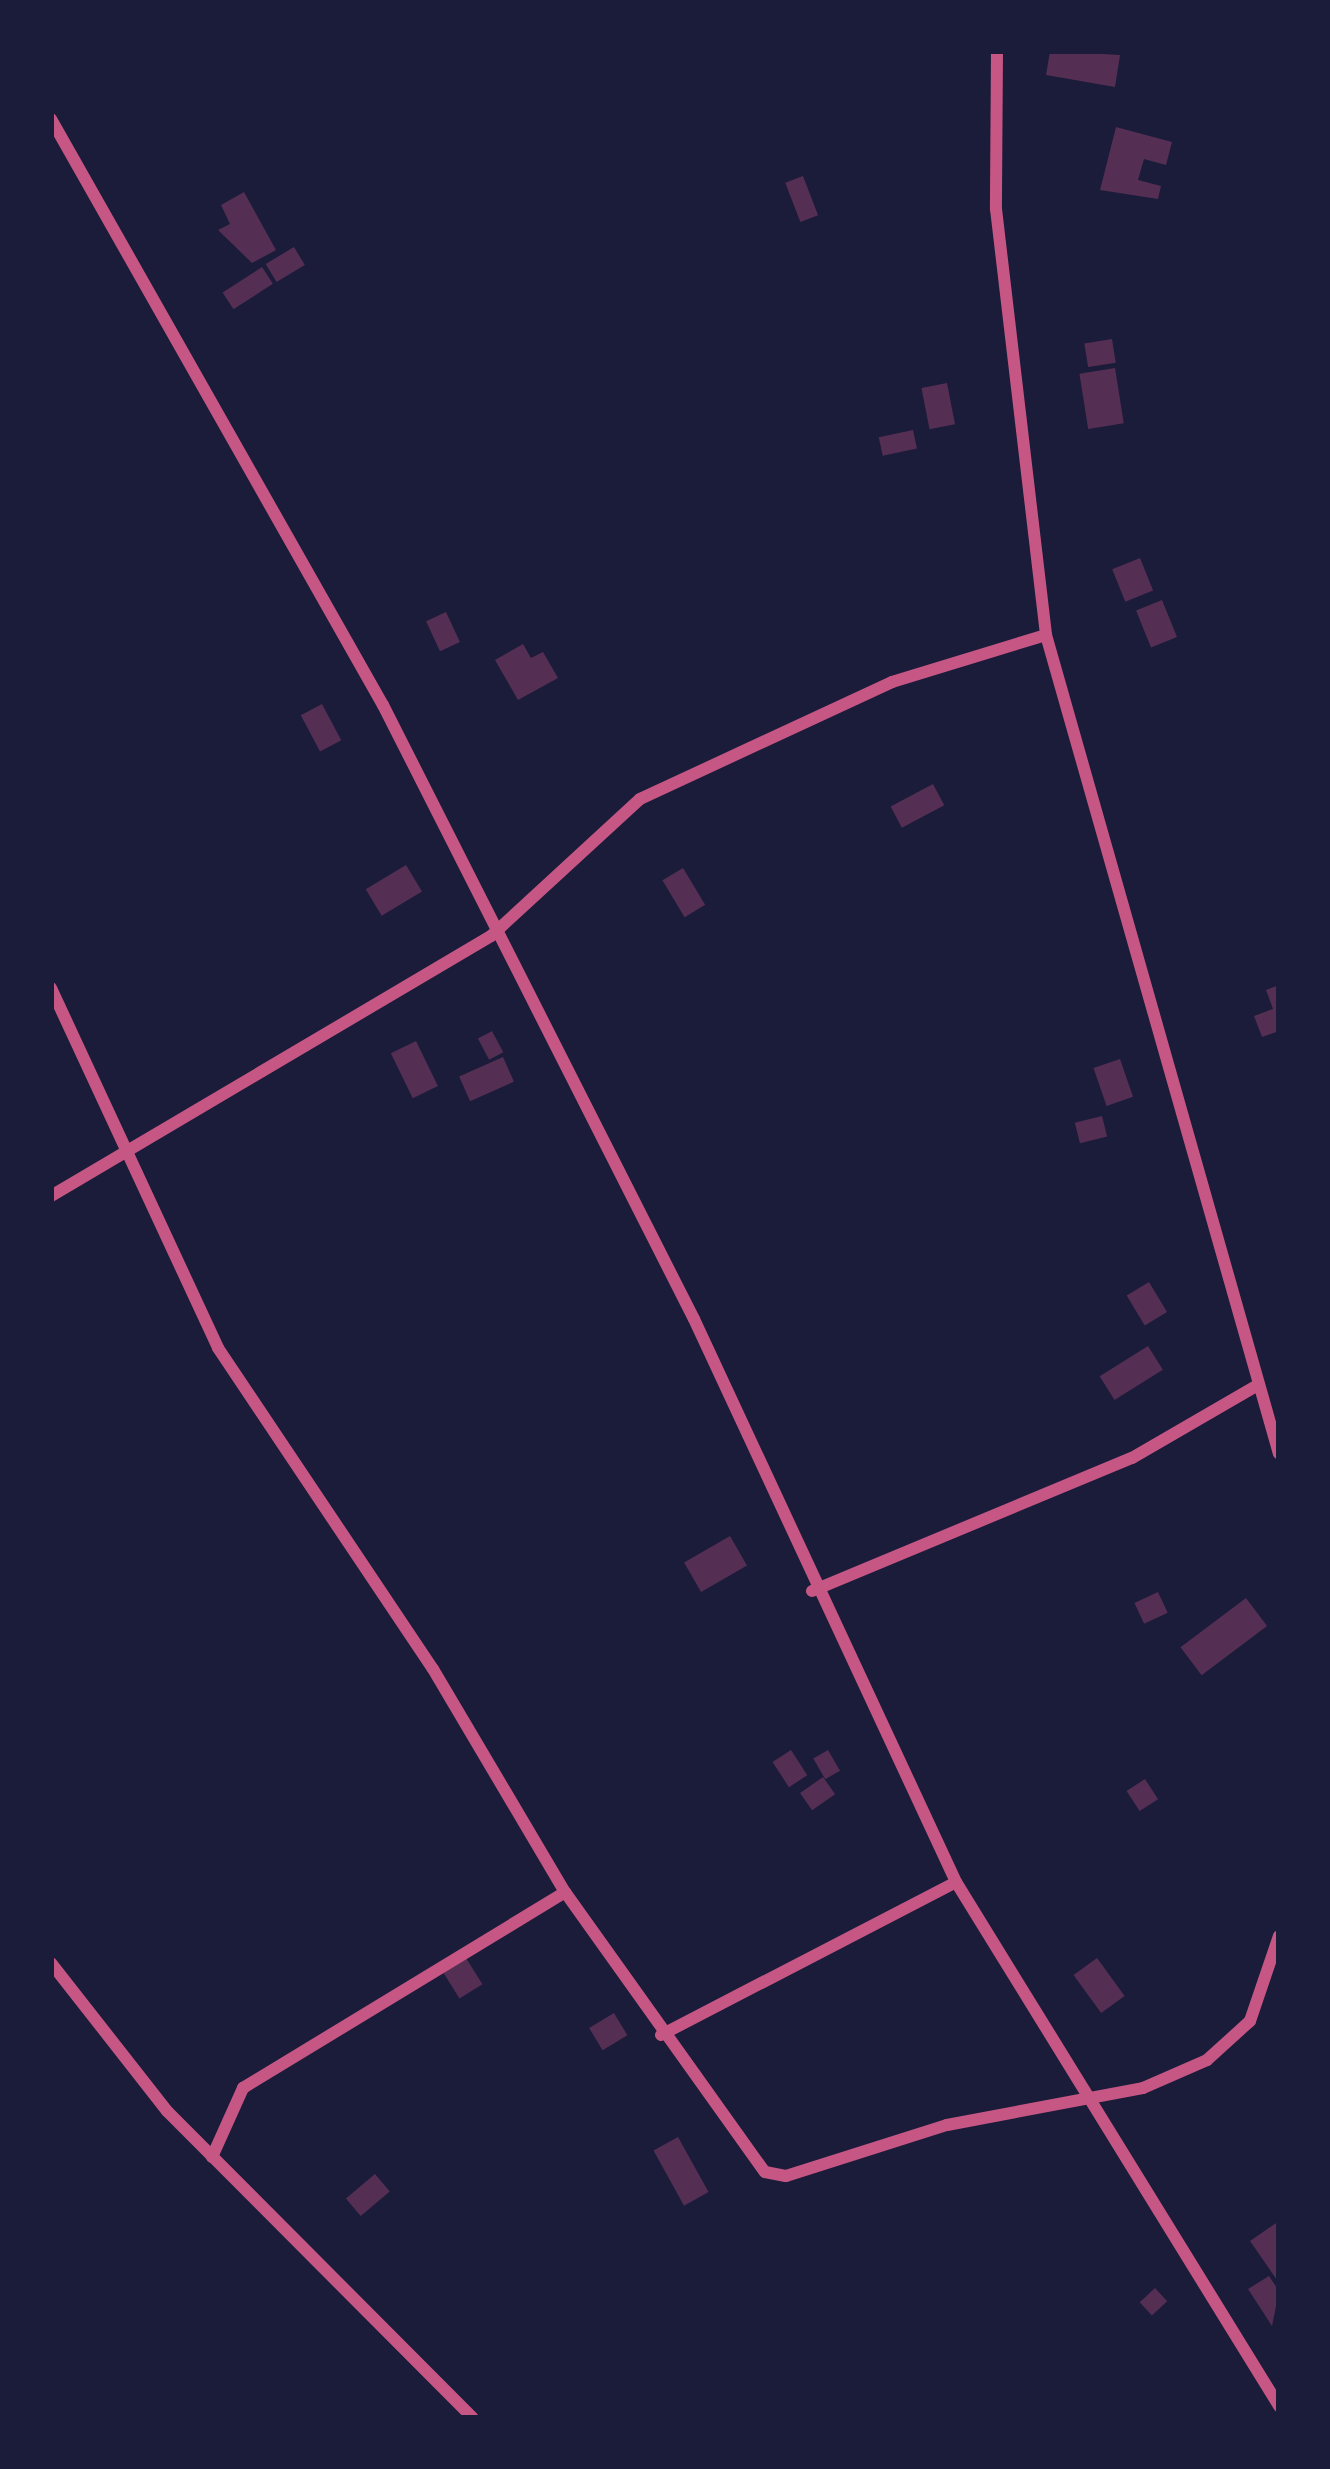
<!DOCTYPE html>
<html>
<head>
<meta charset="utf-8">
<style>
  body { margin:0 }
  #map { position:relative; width:1330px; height:2469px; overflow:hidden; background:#1b1b3a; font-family:"Alegreya Sans",sans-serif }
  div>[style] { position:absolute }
  .building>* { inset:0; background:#542f53; transform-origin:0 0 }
  .minor>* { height:12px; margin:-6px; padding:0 6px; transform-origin:6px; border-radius:6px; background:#c65784 }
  span { translate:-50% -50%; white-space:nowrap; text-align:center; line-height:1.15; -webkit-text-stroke:9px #1b1b3a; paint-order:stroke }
  .frame { position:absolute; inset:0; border:54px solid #1b1b3a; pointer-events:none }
</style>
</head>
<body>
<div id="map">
  <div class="building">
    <i style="clip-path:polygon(1050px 51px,1120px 55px,1115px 87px,1046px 75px)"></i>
    <i style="clip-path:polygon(1116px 127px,1172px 142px,1166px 165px,1144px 159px,1138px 180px,1161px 186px,1158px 199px,1100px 190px)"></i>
    <i style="left:803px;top:176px;width:42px;height:19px;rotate:69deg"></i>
    <i style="clip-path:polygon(244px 192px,276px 250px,252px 263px,218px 230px,230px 224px,221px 205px)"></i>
    <i style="left:294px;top:247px;width:21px;height:33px;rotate:59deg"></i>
    <i style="left:262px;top:267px;width:20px;height:47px;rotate:57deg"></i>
    <i style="left:1112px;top:339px;width:24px;height:28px;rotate:81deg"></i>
    <i style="left:1115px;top:368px;width:56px;height:36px;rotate:81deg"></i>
    <i style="left:947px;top:383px;width:42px;height:26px;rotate:79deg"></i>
    <i style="left:913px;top:430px;width:19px;height:35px;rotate:78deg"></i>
    <i style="left:1140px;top:558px;width:35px;height:30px;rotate:68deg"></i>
    <i style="left:1162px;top:600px;width:40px;height:28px;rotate:68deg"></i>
    <i style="left:446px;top:612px;width:33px;height:22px;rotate:65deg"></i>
    <i style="clip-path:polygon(523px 644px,531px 658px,543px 652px,558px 678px,518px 700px,495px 660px)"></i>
    <i style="left:322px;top:704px;width:41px;height:24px;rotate:62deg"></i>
    <i style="left:933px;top:784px;width:24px;height:48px;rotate:62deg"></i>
    <i style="left:406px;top:865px;width:31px;height:47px;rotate:59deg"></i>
    <i style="left:683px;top:868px;width:43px;height:24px;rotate:59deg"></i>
    <i style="clip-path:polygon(1279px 985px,1279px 1031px,1262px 1037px,1254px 1016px,1273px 1009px,1266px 990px)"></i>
    <i style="left:492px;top:1031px;width:24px;height:16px;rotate:62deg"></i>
    <i style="left:416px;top:1041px;width:50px;height:28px;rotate:64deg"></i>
    <i style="left:503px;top:1057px;width:27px;height:48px;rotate:66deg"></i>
    <i style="left:1120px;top:1059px;width:40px;height:28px;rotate:71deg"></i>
    <i style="left:1102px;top:1116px;width:21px;height:28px;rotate:76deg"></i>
    <i style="left:1149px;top:1282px;width:35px;height:26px;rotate:59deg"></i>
    <i style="left:1148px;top:1346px;width:28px;height:57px;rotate:58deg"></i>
    <i style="left:730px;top:1536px;width:34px;height:53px;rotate:60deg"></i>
    <i style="left:1158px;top:1592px;width:23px;height:26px;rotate:65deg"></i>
    <i style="left:1246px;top:1598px;width:35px;height:82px;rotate:53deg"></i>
    <i style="left:791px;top:1750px;width:30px;height:22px;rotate:57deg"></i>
    <i style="left:828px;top:1750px;width:24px;height:17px;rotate:60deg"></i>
    <i style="left:823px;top:1777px;width:21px;height:28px;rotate:55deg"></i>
    <i style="left:1145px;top:1779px;width:24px;height:22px;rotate:57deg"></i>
    <i style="left:466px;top:1958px;width:31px;height:27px;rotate:58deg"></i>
    <i style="left:1097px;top:1958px;width:47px;height:29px;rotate:54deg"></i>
    <i style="left:614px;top:2013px;width:26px;height:29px;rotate:59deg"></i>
    <i style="left:678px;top:2137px;width:63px;height:28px;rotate:61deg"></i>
    <i style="left:375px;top:2174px;width:23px;height:38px;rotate:50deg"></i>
    <i style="clip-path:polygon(1279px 2221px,1279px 2283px,1250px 2241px)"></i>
    <i style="clip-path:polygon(1269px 2276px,1279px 2291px,1272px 2326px,1248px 2289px)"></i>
    <i style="left:1155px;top:2288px;width:18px;height:21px;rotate:47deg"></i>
  </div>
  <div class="minor">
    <i style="left:997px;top:51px;width:158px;rotate:90.4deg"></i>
    <i style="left:996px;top:209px;width:429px;rotate:83.3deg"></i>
    <i style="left:1046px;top:635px;width:851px;rotate:74.12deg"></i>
    <i style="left:51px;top:119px;width:674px;rotate:60.47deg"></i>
    <i style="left:383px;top:705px;width:688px;rotate:63.14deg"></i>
    <i style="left:694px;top:1319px;width:621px;rotate:65.04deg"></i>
    <i style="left:956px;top:1882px;width:616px;rotate:58.35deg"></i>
    <i style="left:51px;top:988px;width:397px;rotate:65.1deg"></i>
    <i style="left:218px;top:1348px;width:386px;rotate:56.2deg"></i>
    <i style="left:433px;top:1669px;width:259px;rotate:59.4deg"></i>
    <i style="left:565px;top:1892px;width:344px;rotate:54.5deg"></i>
    <i style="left:765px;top:2172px;width:21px;rotate:11deg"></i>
    <i style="left:786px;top:2176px;width:169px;rotate:-17.6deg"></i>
    <i style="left:947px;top:2125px;width:199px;rotate:-10.7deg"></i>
    <i style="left:1143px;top:2088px;width:70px;rotate:-23.6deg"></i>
    <i style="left:1207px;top:2060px;width:58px;rotate:-42.2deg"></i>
    <i style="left:1250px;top:2021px;width:90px;rotate:-71.2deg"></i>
    <i style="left:51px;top:1196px;width:511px;rotate:-30.58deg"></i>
    <i style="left:491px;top:936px;width:202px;rotate:-42.6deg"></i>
    <i style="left:640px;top:799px;width:278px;rotate:-24.9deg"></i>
    <i style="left:892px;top:682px;width:161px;rotate:-17deg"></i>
    <i style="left:812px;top:1591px;width:347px;rotate:-22.6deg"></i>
    <i style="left:1132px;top:1458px;width:143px;rotate:-30.1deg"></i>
    <i style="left:51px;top:1963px;width:188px;rotate:51.9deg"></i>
    <i style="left:167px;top:2111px;width:433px;rotate:45.1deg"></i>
    <i style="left:661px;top:2035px;width:332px;rotate:-27.4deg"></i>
    <i style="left:212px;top:2157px;width:76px;rotate:-65.8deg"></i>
    <i style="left:243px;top:2088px;width:377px;rotate:-31.3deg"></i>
  </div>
  <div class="frame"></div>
</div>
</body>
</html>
